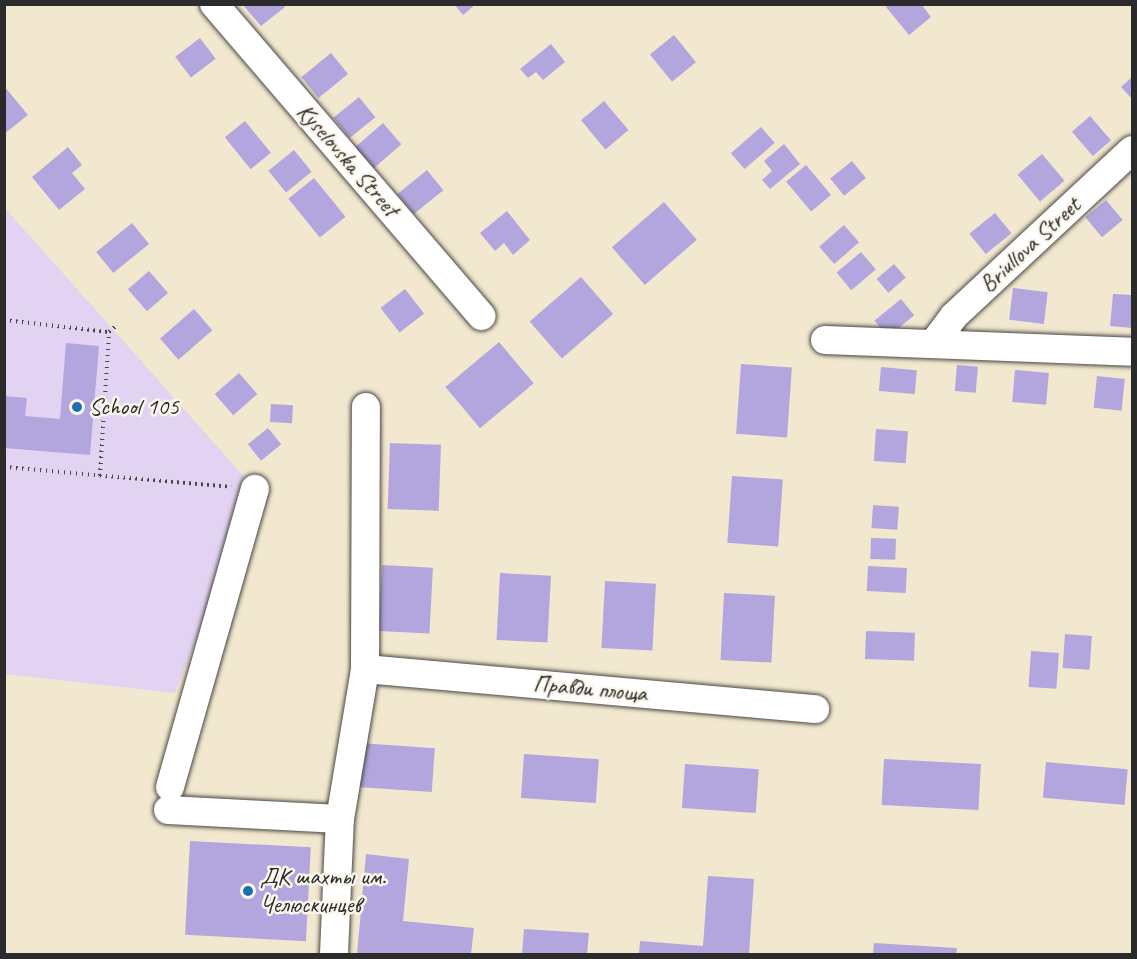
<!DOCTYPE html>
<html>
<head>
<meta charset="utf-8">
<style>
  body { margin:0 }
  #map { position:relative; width:1137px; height:959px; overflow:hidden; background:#f2e8cf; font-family:Caveat,sans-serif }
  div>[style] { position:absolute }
  .built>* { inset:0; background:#e3d3f2 }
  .building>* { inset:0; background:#b3a6de; transform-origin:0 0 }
  .path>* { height:4px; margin-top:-2px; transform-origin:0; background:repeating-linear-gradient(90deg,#494744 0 1.5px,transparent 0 6px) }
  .roads { filter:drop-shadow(0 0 2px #494744) drop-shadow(0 0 2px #494744) }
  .minor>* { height:28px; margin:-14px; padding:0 14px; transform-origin:14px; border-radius:14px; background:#fff }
  .dots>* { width:16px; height:16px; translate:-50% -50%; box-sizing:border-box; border:3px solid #fbf7ec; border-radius:50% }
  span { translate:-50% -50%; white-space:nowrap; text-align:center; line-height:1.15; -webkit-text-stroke:5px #fbf7ec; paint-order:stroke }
  .street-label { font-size:24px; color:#2b2b2b }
  .poi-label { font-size:24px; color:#2b2b2b }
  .left { translate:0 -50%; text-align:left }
  .frame { position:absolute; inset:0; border:6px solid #2b2b2b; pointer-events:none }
</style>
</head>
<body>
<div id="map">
  <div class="built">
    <i style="clip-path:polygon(4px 207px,255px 489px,175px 693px,5px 674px)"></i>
  </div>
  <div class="building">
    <i style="clip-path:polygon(454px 4px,476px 4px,463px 15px)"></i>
    <i style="clip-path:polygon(888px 4px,921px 4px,931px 17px,909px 35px,886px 7px)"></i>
    <i style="clip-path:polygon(243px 5px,283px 5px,285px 7px,261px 26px)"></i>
    <i style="left:674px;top:35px;width:35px;height:31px;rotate:51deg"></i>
    <i style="left:200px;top:38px;width:26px;height:31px;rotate:53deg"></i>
    <i style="clip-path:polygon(551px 44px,565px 62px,543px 80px,536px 72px,528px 78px,520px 69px)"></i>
    <i style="left:331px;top:53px;width:27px;height:38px;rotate:51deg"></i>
    <i style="clip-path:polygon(1132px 77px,1132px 99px,1121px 87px)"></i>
    <i style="clip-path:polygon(4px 86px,28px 115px,4px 134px)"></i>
    <i style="left:359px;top:97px;width:26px;height:33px;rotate:51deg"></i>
    <i style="left:604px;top:101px;width:38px;height:30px;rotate:50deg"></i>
    <i style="left:1090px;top:116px;width:32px;height:24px;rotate:49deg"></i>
    <i style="left:245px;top:121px;width:41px;height:26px;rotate:51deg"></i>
    <i style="left:383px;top:123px;width:28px;height:37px;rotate:49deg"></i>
    <i style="left:761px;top:127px;width:21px;height:40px;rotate:49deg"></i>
    <i style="clip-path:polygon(784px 144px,800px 164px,770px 189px,762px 180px,772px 171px,764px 161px)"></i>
    <i style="clip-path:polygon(68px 147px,82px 165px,72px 173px,85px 189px,59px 210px,32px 177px)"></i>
    <i style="left:294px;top:150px;width:28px;height:33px;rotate:51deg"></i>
    <i style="left:1042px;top:154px;width:35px;height:32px;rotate:50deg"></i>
    <i style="left:852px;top:161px;width:22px;height:28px;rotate:51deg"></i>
    <i style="left:806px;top:165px;width:39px;height:26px;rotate:50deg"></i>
    <i style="left:427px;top:170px;width:26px;height:38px;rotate:51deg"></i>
    <i style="left:314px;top:178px;width:50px;height:33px;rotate:51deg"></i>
    <i style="left:1106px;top:200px;width:26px;height:27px;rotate:50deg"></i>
    <i style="left:664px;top:202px;width:50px;height:69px;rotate:49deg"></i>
    <i style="clip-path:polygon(507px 211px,530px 240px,513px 255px,504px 243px,495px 251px,480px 233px)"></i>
    <i style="left:995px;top:213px;width:26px;height:33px;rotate:51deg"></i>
    <i style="left:132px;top:223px;width:27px;height:46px;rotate:51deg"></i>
    <i style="left:844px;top:225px;width:23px;height:33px;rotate:49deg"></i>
    <i style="left:861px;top:252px;width:23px;height:32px;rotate:50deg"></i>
    <i style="left:894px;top:264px;width:18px;height:23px;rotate:49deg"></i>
    <i style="left:149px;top:271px;width:29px;height:28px;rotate:49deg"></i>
    <i style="left:581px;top:277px;width:49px;height:68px;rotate:49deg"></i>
    <i style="left:1013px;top:288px;width:35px;height:32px;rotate:7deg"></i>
    <i style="left:405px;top:289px;width:31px;height:31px;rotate:52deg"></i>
    <i style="clip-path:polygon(1113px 294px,1132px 295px,1132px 328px,1110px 326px)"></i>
    <i style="left:901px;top:299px;width:21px;height:34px;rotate:51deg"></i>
    <i style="left:194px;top:309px;width:28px;height:45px;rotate:49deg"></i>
    <i style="left:499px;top:342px;width:54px;height:70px;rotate:50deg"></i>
    <i style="clip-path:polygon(66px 343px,99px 346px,90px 455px,4px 448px,4px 396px,27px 398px,25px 416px,60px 419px)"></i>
    <i style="left:741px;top:364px;width:51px;height:70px;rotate:4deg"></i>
    <i style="left:957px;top:365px;width:21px;height:26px;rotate:5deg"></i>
    <i style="left:881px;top:367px;width:36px;height:24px;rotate:5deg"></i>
    <i style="left:1015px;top:370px;width:34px;height:32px;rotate:5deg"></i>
    <i style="left:239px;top:373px;width:28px;height:32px;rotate:49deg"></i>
    <i style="left:1097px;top:376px;width:28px;height:32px;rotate:6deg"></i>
    <i style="left:271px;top:404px;width:22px;height:18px;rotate:3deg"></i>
    <i style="left:268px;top:428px;width:21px;height:26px;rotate:51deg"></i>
    <i style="left:876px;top:429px;width:32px;height:32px;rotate:4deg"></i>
    <i style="left:390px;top:443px;width:51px;height:66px;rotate:2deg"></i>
    <i style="left:732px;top:476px;width:51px;height:67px;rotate:4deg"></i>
    <i style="left:873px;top:505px;width:26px;height:23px;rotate:4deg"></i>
    <i style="left:871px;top:538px;width:25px;height:21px;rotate:2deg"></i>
    <i style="left:382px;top:565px;width:51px;height:66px;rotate:3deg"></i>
    <i style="left:868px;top:566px;width:39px;height:25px;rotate:3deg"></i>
    <i style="left:500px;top:573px;width:51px;height:67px;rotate:3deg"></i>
    <i style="left:605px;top:581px;width:51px;height:67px;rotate:3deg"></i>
    <i style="left:724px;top:593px;width:51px;height:67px;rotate:3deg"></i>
    <i style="left:866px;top:631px;width:49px;height:28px;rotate:2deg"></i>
    <i style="left:1065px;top:634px;width:27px;height:34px;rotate:4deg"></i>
    <i style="left:1031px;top:651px;width:28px;height:36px;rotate:4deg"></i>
    <i style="left:360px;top:743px;width:75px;height:44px;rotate:4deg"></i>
    <i style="left:524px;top:754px;width:75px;height:44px;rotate:4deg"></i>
    <i style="left:884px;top:759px;width:97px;height:46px;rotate:3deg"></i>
    <i style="left:1046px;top:762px;width:82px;height:36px;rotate:5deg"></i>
    <i style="left:685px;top:764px;width:74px;height:44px;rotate:4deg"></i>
    <i style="left:190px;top:841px;width:121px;height:94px;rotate:3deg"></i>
    <i style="clip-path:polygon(366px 854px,409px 859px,403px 921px,474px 928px,471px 954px,357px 954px)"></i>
    <i style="clip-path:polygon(708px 876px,754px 879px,749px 954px,639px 954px,640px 941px,703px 946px)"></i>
    <i style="clip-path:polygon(524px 929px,589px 933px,587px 954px,522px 954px)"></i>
    <i style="clip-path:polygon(874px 943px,957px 948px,956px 954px,873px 954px)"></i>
  </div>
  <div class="path">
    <i style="left:4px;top:320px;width:106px;rotate:6.5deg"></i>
    <i style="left:109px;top:332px;width:11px;rotate:-41deg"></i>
    <i style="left:4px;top:467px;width:228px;rotate:5deg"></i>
    <i style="left:100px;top:476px;width:144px;rotate:-86.4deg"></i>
  </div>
  <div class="roads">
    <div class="minor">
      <i style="left:214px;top:4px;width:411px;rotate:49.4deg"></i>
      <i style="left:825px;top:340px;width:307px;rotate:2.2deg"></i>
      <i style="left:933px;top:344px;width:35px;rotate:-53deg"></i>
      <i style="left:954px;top:316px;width:243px;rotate:-43deg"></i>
      <i style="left:365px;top:669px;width:452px;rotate:5.1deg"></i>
      <i style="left:170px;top:787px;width:310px;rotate:-74.1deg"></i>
      <i style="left:168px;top:810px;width:172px;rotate:3deg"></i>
      <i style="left:334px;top:954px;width:135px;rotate:-87.5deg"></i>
      <i style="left:340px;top:819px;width:152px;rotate:-80.5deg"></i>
      <i style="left:365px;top:669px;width:262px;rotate:-89.8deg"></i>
    </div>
  </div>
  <div class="dots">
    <i style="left:77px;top:407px;background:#1f6fb2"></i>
    <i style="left:248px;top:891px;background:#1f6fb2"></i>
  </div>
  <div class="street-label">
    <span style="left:348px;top:160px;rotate:49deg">Kyselovska Street</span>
    <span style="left:1030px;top:245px;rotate:-43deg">Briullova Street</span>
    <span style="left:590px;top:689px;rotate:5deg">Правди площа</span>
  </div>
  <div class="poi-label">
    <span class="left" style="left:89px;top:407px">School 105</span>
    <span class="left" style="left:260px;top:891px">ДК шахты им.<br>Челюскинцев</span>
  </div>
  <div class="frame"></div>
</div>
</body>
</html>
